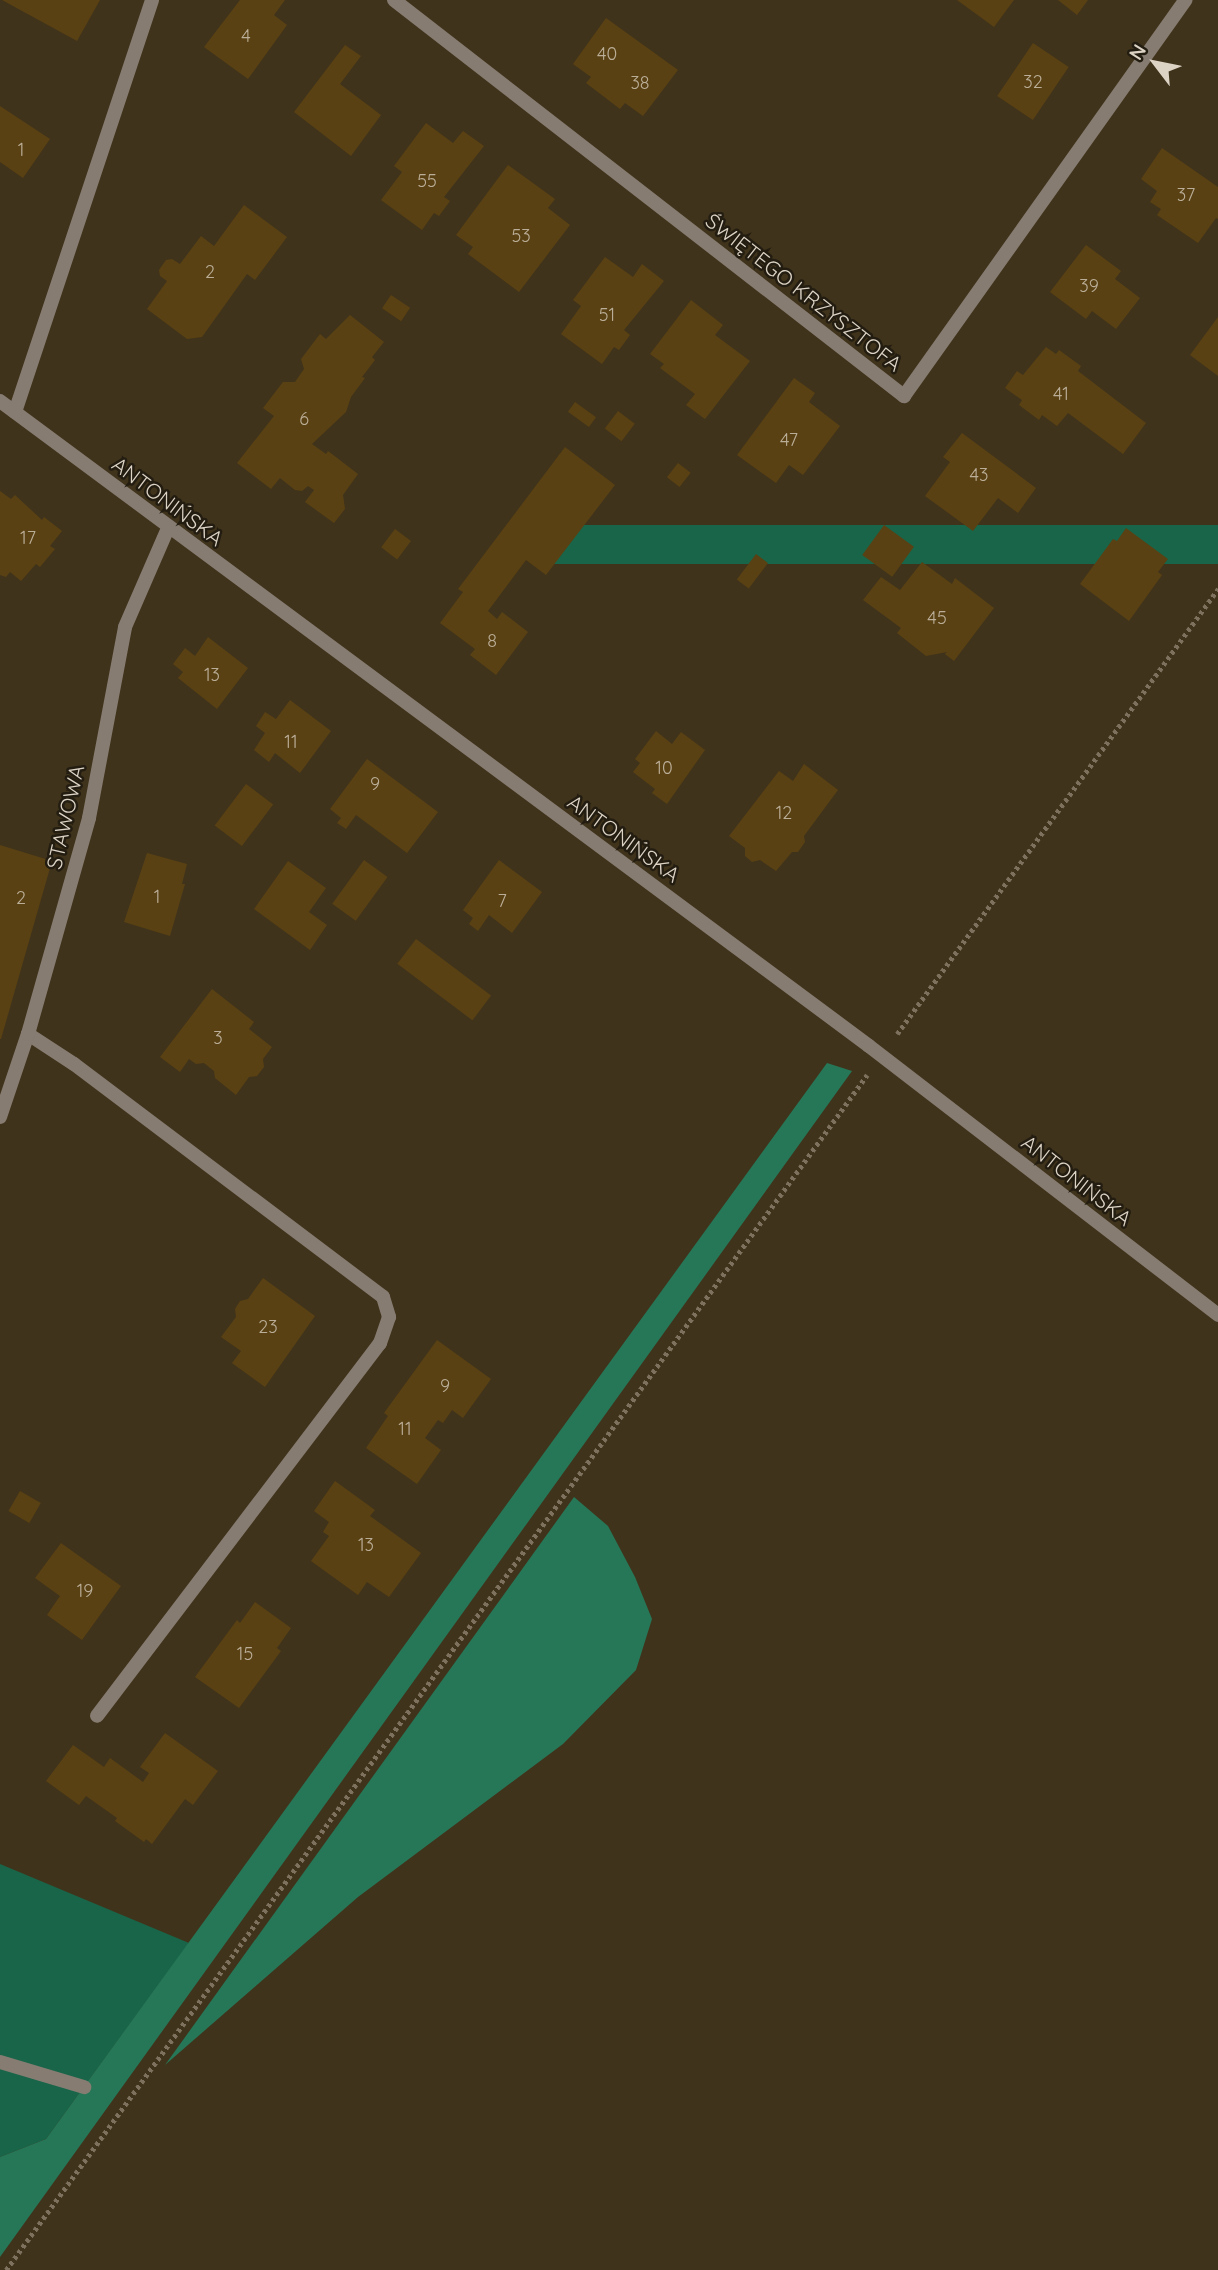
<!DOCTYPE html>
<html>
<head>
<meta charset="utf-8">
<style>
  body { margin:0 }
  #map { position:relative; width:1218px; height:2270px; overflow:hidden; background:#40331b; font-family:Quicksand,sans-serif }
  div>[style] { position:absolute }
  .green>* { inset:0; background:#196549; transform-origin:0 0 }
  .forest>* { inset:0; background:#267758 }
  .building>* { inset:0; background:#594113; transform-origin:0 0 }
  .path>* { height:4.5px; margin-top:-2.25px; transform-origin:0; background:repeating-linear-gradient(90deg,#7e725e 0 3.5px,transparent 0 7px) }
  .minor>* { height:14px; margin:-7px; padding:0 7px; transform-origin:7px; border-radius:7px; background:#867c72 }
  span { translate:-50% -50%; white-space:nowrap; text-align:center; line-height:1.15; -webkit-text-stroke:5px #221c11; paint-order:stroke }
  .number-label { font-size:18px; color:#bbae98 }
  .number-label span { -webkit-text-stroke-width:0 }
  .street-label { font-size:21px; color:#dcd3c5 }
  .north { position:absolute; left:1120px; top:28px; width:70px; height:70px; -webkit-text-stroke:5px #221c11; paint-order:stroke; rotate:302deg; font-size:19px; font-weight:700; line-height:28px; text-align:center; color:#dcd3c5 }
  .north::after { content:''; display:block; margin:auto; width:24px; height:32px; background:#dcd3c5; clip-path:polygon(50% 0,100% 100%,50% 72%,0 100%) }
</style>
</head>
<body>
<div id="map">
  <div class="green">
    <i style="left:1218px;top:525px;width:39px;height:665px;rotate:90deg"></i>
    <i style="clip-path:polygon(0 1864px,189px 1943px,46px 2139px,0 2157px)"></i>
  </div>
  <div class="forest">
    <i style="clip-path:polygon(827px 1063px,852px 1071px,0 2257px,0 2157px,46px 2139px)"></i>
    <i style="clip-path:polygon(574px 1497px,608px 1526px,635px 1577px,652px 1619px,636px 1670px,563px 1744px,358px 1897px,165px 2065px)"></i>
  </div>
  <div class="building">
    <i style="clip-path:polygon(2px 0,100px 0,77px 41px)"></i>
    <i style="clip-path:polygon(240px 0,285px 0,274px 15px,287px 25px,248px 79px,204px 47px)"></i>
    <i style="clip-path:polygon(957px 0,1014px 0,994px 27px)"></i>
    <i style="clip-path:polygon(1058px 0,1088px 0,1077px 15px)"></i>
    <i style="clip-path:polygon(606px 18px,678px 70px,643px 116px,625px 103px,620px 109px,586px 83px,591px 77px,573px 64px)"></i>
    <i style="left:1033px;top:43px;width:43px;height:64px;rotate:34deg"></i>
    <i style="clip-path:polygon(345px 45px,361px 56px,340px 84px,381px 115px,351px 156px,294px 112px)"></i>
    <i style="clip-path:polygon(0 106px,50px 139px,23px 178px,0 162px)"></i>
    <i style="clip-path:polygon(426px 123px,453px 143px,463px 131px,484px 146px,444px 197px,450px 201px,439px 216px,434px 213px,422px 230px,381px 200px,402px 172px,394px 166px)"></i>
    <i style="clip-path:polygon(1162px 148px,1218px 187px,1218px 219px,1216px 218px,1198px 243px,1157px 215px,1161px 209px,1150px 202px,1157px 191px,1141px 179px)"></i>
    <i style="clip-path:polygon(508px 165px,555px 199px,548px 208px,570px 225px,519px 292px,468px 254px,473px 247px,456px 235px)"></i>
    <i style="clip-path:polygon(244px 205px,287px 237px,255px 280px,247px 274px,202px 337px,187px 339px,147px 309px,167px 281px,160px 276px,159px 270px,166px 260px,172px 259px,180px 264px,201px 236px,214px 246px)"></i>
    <i style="clip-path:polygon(1086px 245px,1121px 271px,1115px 279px,1140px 298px,1116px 329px,1092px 311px,1086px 319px,1050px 292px)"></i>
    <i style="clip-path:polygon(605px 257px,633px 277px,642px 264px,664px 281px,624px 330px,630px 335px,619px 350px,614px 347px,602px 364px,561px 334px,581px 306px,573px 300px)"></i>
    <i style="left:391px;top:295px;width:23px;height:16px;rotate:34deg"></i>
    <i style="clip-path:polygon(691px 300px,723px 325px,715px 335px,750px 361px,705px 419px,686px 405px,695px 394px,660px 368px,664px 364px,650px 354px)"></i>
    <i style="clip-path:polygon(350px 315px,384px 342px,372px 357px,375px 360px,362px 377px,365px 378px,351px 397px,346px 412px,312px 444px,326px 454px,328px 451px,358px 474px,343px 495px,345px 509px,334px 523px,305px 502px,314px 490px,308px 486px,302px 491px,295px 490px,280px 478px,271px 489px,237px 463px,274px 416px,263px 408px,283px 382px,295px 382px,304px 369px,301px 359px,320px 334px,326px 339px)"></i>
    <i style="clip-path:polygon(1218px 317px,1218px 376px,1190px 355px)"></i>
    <i style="clip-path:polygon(1046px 347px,1056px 354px,1059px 350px,1081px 366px,1078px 371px,1146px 423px,1123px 454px,1068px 413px,1057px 426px,1042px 415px,1039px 420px,1019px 405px,1022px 400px,1005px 388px,1017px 371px,1023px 375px)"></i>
    <i style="clip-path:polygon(794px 378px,815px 393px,809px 402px,840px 426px,803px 475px,789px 465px,776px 483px,737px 455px)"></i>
    <i style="left:575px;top:402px;width:26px;height:12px;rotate:36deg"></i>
    <i style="left:618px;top:411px;width:21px;height:22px;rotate:37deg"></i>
    <i style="clip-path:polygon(962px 433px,1036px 488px,1018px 513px,998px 498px,973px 531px,925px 496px,950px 462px,943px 457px)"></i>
    <i style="clip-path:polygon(565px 447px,615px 485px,546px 575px,526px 560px,488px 611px,497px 619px,502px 612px,528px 632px,496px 675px,470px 655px,475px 649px,440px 623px,463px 592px,458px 589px)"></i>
    <i style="left:678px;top:463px;width:16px;height:18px;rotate:38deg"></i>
    <i style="clip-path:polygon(0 491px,11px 499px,15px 495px,42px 520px,44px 517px,62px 531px,50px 546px,55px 549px,40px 567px,36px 564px,21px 581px,10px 572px,6px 577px,0 575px)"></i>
    <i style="left:884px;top:525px;width:37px;height:37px;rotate:36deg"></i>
    <i style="clip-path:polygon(1126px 528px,1168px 559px,1158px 572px,1162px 575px,1129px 621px,1080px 584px,1113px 539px,1117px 541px)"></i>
    <i style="left:395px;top:529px;width:20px;height:23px;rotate:37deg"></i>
    <i style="left:756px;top:554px;width:15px;height:32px;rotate:37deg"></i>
    <i style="clip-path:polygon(922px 562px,952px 584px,955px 578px,994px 608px,954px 661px,945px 654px,947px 652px,926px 656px,897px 633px,901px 628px,863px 600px,881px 577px,900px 590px)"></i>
    <i style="clip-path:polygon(208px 637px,248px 668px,217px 709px,178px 678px,183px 672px,173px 664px,185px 648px,195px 656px)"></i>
    <i style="clip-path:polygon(290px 700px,331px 731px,300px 773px,275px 753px,269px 762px,254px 750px,265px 733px,256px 726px,265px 712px,276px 719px)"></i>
    <i style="clip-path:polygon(656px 731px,672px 744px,681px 732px,705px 750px,667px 804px,652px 793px,655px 789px,633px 772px,640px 763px,635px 759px)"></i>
    <i style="clip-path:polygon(367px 759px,438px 812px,407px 853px,356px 815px,346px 829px,337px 823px,341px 818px,330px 809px)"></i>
    <i style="clip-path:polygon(804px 764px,838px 790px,804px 836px,805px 842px,798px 852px,792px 852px,776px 871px,760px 860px,752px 862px,745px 856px,745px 848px,729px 836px,779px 771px,793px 781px)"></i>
    <i style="left:246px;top:784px;width:34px;height:52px;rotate:37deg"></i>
    <i style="clip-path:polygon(0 845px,52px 861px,1px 1039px,0 1039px)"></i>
    <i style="clip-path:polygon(147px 853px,187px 864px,182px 884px,185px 884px,170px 936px,124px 922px)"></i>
    <i style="left:364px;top:860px;width:29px;height:54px;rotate:36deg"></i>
    <i style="clip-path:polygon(499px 860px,542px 892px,512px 933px,489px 915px,478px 931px,469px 924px,473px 918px,463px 910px)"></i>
    <i style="clip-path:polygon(288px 861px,326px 888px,309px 912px,327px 925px,310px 950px,254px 909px)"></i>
    <i style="left:416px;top:939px;width:94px;height:31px;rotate:37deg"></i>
    <i style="clip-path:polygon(212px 989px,254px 1022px,249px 1029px,272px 1047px,263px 1059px,264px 1067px,257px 1076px,249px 1077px,236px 1095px,215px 1078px,214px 1071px,204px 1063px,196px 1064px,189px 1059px,180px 1072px,160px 1057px)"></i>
    <i style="clip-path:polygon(263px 1278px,315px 1316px,265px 1387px,232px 1363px,241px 1351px,221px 1337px,236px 1317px,235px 1309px,240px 1301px,248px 1299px)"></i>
    <i style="clip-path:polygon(437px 1340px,491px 1379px,463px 1418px,452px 1410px,443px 1423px,438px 1420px,425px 1438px,441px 1450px,417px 1484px,366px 1448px,388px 1416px,384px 1413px)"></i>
    <i style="clip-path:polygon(335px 1481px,375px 1510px,370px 1516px,421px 1553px,389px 1597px,367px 1582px,358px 1595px,311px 1561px,329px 1536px,323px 1532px,329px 1522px,314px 1511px)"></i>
    <i style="left:20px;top:1491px;width:24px;height:23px;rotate:30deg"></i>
    <i style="clip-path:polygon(61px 1543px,121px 1586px,82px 1640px,47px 1615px,60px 1596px,35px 1578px)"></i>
    <i style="clip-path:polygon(255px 1602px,291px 1628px,277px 1648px,281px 1651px,239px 1708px,195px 1677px,237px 1620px,240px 1623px)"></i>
    <i style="clip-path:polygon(165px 1733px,218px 1771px,193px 1805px,185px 1799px,152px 1844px,146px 1839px,144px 1842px,115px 1821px,117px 1818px,86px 1796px,79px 1805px,46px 1781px,73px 1745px,104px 1767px,110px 1758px,143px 1782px,149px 1773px,140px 1767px)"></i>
  </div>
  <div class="path">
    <i style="left:897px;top:1034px;width:549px;rotate:-54.2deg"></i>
    <i style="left:6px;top:2270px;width:1473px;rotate:-54.23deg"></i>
  </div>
  <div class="minor">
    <i style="left:394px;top:0;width:646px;rotate:37.83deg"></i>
    <i style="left:904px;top:396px;width:486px;rotate:-54.6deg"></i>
    <i style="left:0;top:401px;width:1082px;rotate:36.58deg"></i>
    <i style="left:869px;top:1046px;width:441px;rotate:37.6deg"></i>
    <i style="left:15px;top:412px;width:434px;rotate:-71.6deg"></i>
    <i style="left:28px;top:1034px;width:55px;rotate:33.1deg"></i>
    <i style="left:74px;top:1064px;width:387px;rotate:37deg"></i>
    <i style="left:383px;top:1297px;width:21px;rotate:73deg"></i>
    <i style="left:389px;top:1317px;width:28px;rotate:109deg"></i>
    <i style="left:380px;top:1343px;width:468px;rotate:127.2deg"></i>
    <i style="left:0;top:1117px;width:88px;rotate:-71.4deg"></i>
    <i style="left:28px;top:1034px;width:224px;rotate:-74.2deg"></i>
    <i style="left:89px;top:818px;width:194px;rotate:-79.3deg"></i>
    <i style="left:125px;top:627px;width:108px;rotate:-66.5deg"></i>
    <i style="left:0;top:2062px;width:88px;rotate:16.6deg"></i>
  </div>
  <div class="number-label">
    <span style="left:246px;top:36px">4</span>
    <span style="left:607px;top:54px">40</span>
    <span style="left:1033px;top:82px">32</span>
    <span style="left:640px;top:83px">38</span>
    <span style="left:21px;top:150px">1</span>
    <span style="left:427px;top:181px">55</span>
    <span style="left:1186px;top:195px">37</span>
    <span style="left:521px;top:236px">53</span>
    <span style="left:210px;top:272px">2</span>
    <span style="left:1089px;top:286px">39</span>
    <span style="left:607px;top:315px">51</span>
    <span style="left:1061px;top:394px">41</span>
    <span style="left:304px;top:419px">6</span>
    <span style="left:789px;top:440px">47</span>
    <span style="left:979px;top:475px">43</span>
    <span style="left:28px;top:538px">17</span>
    <span style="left:937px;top:618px">45</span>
    <span style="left:492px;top:641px">8</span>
    <span style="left:212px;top:675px">13</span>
    <span style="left:291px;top:742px">11</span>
    <span style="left:664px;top:768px">10</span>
    <span style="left:375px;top:784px">9</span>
    <span style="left:784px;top:813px">12</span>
    <span style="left:157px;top:897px">1</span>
    <span style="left:21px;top:898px">2</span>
    <span style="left:502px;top:901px">7</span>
    <span style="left:218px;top:1038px">3</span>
    <span style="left:268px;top:1327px">23</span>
    <span style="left:445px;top:1386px">9</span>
    <span style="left:405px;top:1429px">11</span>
    <span style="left:366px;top:1545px">13</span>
    <span style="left:85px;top:1591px">19</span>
    <span style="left:245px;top:1654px">15</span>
  </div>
  <div class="street-label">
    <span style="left:804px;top:292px;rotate:38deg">ŚWIĘTEGO KRZYSZTOFA</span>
    <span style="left:168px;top:501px;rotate:37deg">ANTONIŃSKA</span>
    <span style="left:65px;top:817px;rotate:-77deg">STAWOWA</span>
    <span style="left:624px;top:838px;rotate:36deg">ANTONIŃSKA</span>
    <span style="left:1077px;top:1180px;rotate:38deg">ANTONIŃSKA</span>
  </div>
  <div class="north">N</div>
</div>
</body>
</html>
